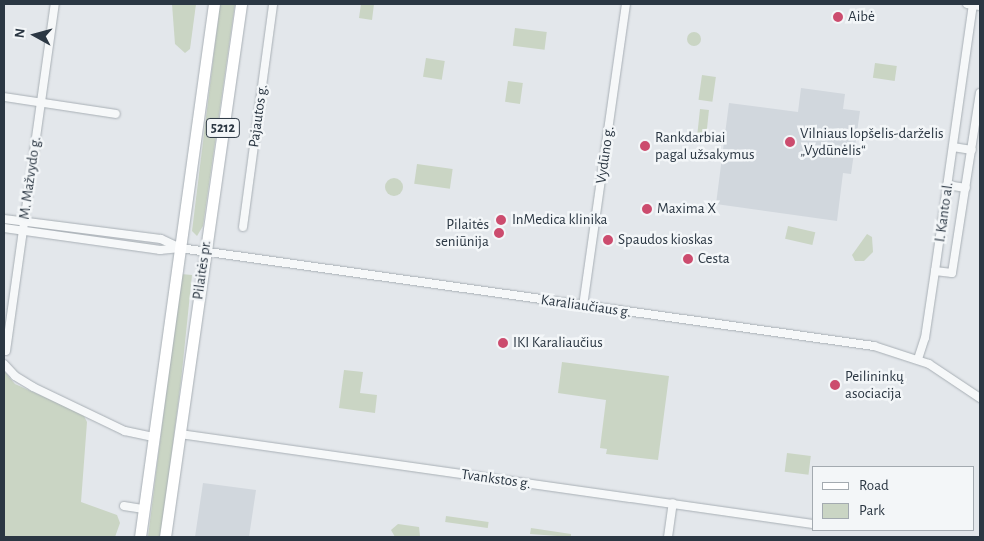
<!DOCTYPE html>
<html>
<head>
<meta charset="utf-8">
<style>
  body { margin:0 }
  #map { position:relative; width:984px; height:541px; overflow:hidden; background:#e3e7eb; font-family:"Alegreya Sans",sans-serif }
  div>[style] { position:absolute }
  .built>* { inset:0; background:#d1d7dd }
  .green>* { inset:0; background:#cad5c4; transform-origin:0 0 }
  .round { border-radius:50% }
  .roads { filter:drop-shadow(0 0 1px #a8afb5) drop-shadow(0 0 1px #a8afb5) }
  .minor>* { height:8px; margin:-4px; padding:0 4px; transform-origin:4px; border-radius:4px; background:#f6f8f9 }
  .primary>* { height:11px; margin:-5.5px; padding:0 5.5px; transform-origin:5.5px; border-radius:5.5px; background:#fff }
  .dots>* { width:14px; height:14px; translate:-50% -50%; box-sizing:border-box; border:2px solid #f3f6f8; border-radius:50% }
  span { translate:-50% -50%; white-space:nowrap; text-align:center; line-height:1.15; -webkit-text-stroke:5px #f3f6f8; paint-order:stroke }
  .shield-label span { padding:1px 4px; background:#f3f6f8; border:1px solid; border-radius:4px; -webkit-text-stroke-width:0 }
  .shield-label { font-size:14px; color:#2b3743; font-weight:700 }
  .poi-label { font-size:15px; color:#2b3743 }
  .left { translate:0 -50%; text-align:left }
  .right { translate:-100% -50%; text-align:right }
  .street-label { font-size:15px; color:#2b3743 }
  .frame { position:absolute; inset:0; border:5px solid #2b3743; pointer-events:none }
  .legend { position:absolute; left:812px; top:466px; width:162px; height:65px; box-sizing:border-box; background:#f3f6f8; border:1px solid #a3aab0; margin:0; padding:6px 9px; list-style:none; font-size:15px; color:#2b3743 }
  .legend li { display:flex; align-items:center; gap:10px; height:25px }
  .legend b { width:25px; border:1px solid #a3aab0 }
  .north { position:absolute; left:10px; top:10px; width:50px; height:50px; -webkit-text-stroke:4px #f3f6f8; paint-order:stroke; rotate:277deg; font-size:14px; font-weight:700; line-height:20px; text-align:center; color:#2b3743 }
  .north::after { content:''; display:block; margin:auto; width:18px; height:22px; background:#2b3743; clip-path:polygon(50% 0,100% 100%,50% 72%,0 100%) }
</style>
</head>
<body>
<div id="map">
  <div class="built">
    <i style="clip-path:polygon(801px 88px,845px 94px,843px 109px,860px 111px,851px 174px,843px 173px,837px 221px,716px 204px,729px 103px,798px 112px)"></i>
    <i style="clip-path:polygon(203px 483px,256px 490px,249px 537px,195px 537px)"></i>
  </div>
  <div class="green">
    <i style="clip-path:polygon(172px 4px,196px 4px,190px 49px,185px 53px,175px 44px)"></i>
    <i style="clip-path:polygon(220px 4px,235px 4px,203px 226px,197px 236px,192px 231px)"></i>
    <i style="clip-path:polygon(361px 4px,374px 4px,372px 20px,359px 18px)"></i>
    <i style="left:515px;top:28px;width:32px;height:18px;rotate:7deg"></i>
    <i class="round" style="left:687px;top:32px;width:14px;height:14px"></i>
    <i style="left:426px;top:58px;width:19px;height:19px;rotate:9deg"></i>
    <i style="left:875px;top:63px;width:22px;height:15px;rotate:8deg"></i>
    <i style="left:702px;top:75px;width:14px;height:25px;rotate:8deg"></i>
    <i style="left:508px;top:81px;width:15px;height:21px;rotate:8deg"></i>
    <i style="left:700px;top:109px;width:9px;height:29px;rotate:6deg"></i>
    <i style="left:417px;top:164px;width:36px;height:20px;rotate:8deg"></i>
    <i class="round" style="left:385px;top:178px;width:18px;height:18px"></i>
    <i style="left:788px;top:226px;width:28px;height:13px;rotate:13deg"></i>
    <i style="clip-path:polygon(867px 234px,872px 237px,873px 252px,864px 261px,855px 261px,852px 255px)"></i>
    <i style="clip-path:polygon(181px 274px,192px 275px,181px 381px,161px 537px,148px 537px)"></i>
    <i style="clip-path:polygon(562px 362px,669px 376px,658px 460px,606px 454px,607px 449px,600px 448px,606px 400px,558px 393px)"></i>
    <i style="clip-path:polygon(344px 370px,363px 372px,360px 393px,377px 395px,375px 413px,339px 408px)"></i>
    <i style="clip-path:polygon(4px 371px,15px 384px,83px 414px,87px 422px,81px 502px,117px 515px,120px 523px,115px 537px,4px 537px)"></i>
    <i style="left:787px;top:453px;width:24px;height:19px;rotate:7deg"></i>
    <i style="left:446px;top:516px;width:43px;height:6px;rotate:8deg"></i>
    <i style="clip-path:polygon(398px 524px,419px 527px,420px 536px,395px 537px,391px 530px)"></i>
    <i style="clip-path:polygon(531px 528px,571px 534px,571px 537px,530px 534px)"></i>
  </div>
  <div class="roads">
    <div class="minor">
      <i style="left:967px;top:4px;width:13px;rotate:9deg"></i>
      <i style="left:4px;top:97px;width:113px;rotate:8.6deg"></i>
      <i style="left:953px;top:147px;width:19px;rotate:9deg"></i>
      <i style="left:947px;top:185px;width:19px;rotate:9deg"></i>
      <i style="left:4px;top:219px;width:158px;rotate:7.3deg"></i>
      <i style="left:161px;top:239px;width:21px;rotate:25deg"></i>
      <i style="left:243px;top:227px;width:225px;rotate:-82.3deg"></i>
      <i style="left:4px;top:228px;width:158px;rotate:8deg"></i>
      <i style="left:160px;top:250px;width:20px;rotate:-6deg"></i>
      <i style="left:180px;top:248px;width:701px;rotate:8.04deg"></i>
      <i style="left:874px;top:346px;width:58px;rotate:18.1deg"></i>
      <i style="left:929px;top:364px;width:61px;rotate:33.7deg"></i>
      <i style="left:935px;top:271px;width:17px;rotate:7deg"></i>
      <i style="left:952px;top:273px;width:182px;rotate:-81.2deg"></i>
      <i style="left:583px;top:306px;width:305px;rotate:-81.9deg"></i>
      <i style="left:6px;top:351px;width:350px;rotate:-82deg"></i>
      <i style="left:918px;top:359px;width:22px;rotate:-72deg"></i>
      <i style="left:925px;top:338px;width:68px;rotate:-81.5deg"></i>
      <i style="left:935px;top:271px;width:269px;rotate:-81.9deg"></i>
      <i style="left:4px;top:364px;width:16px;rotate:47deg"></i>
      <i style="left:15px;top:376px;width:21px;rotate:31deg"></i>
      <i style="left:33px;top:387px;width:102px;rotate:25.6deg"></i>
      <i style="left:125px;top:431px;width:30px;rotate:12deg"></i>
      <i style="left:180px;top:434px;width:639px;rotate:8.09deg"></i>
      <i style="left:124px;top:506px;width:20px;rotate:9deg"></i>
      <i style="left:668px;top:537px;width:34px;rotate:-82deg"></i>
    </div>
    <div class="primary">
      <i style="left:140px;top:537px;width:538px;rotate:-82.1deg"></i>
      <i style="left:165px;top:537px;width:538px;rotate:-81.88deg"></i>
    </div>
  </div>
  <div class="dots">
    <i style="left:838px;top:17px;background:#cc4c6e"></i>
    <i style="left:790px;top:142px;background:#cc4c6e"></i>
    <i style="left:645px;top:146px;background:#cc4c6e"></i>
    <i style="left:647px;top:209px;background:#cc4c6e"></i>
    <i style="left:501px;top:220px;background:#cc4c6e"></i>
    <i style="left:499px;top:233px;background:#cc4c6e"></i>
    <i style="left:608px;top:240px;background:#cc4c6e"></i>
    <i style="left:688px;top:259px;background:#cc4c6e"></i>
    <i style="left:503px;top:343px;background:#cc4c6e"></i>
    <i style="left:835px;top:385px;background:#cc4c6e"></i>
  </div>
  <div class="shield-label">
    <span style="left:223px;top:128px">5212</span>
  </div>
  <div class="poi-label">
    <span class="left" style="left:848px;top:17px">Aibė</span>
    <span class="left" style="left:800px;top:142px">Vilniaus lopšelis-darželis<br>„Vydūnėlis“</span>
    <span class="left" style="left:655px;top:146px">Rankdarbiai<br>pagal užsakymus</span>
    <span class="left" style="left:657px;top:209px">Maxima X</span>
    <span class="left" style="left:512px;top:220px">InMedica klinika</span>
    <span class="right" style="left:489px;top:233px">Pilaitės<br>seniūnija</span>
    <span class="left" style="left:618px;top:240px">Spaudos kioskas</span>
    <span class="left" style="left:698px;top:259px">Cesta</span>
    <span class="left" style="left:513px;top:343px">IKI Karaliaučius</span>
    <span class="left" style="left:845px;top:385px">Peilininkų<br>asociacija</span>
  </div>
  <div class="street-label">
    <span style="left:258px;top:116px;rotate:-82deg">Pajautos g.</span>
    <span style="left:605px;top:155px;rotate:-82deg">Vydūno g.</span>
    <span style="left:30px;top:178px;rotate:-82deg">M. Mažvydo g.</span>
    <span style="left:944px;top:212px;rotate:-82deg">I. Kanto al.</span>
    <span style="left:202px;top:270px;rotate:-82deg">Pilaitės pr.</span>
    <span style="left:586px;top:306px;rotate:8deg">Karaliaučiaus g.</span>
    <span style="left:496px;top:479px;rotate:8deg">Tvankstos g.</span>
  </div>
  <div class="frame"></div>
  <ul class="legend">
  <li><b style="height:6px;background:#fff"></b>Road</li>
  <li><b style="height:14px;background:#cad5c4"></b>Park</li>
  </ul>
  <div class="north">N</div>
</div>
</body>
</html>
